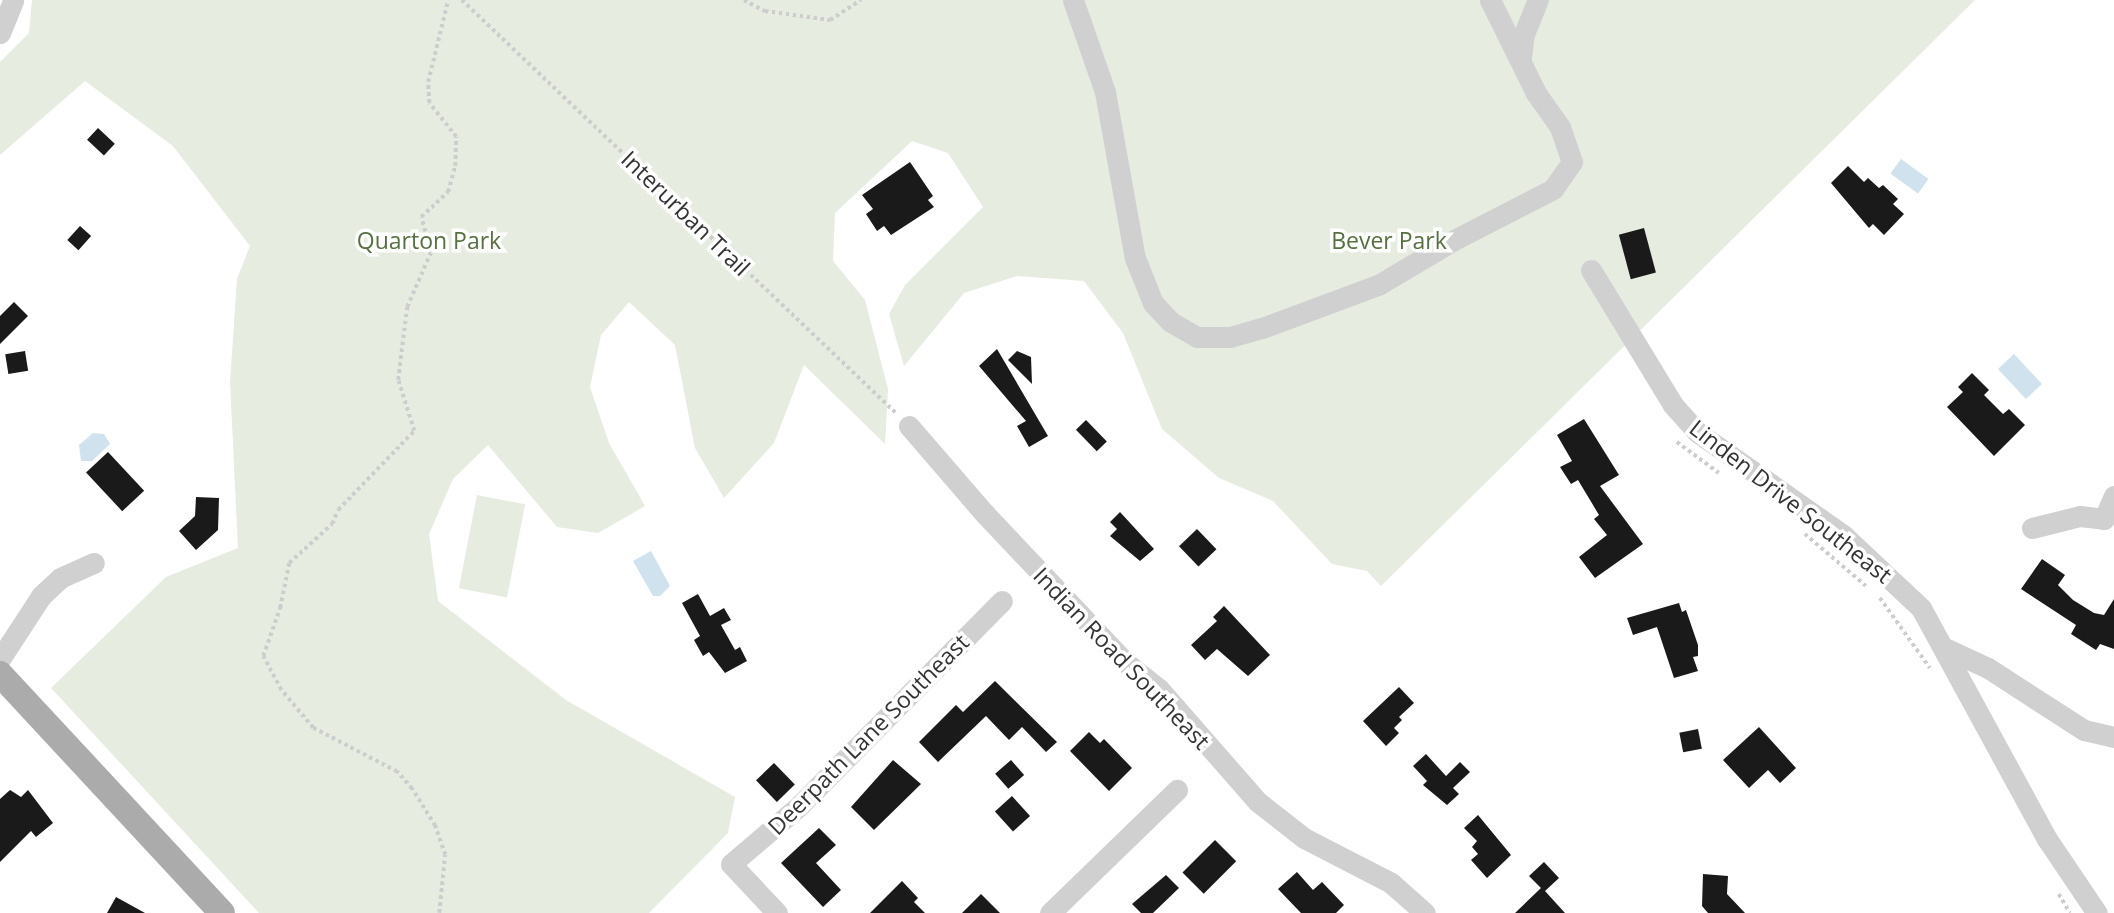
<!DOCTYPE html>
<html>
<head>
<meta charset="utf-8">
<style>
  body { margin:0 }
  #map { position:relative; width:2114px; height:913px; overflow:hidden; background:#fff; font-family:"Open Sans",sans-serif }
  div>[style] { position:absolute }
  .green>* { inset:0; background:#e6ecdf; transform-origin:0 0 }
  .water>* { inset:0; background:#cfe2ee; transform-origin:0 0 }
  .building>* { inset:0; background:#1a1a1a; transform-origin:0 0 }
  .path>* { height:3.5px; margin-top:-1.75px; transform-origin:0; background:repeating-linear-gradient(90deg,#cdcdcd 0 3.5px,transparent 0 7px) }
  .minor>* { height:21px; margin:-10.5px; padding:0 10.5px; transform-origin:10.5px; border-radius:10.5px; background:#d0d0d0 }
  .major>* { height:26px; margin:-13px; padding:0 13px; transform-origin:13px; border-radius:13px; background:#ababab }
  span { translate:-50% -50%; white-space:nowrap; text-align:center; line-height:1.15; -webkit-text-stroke:7px #fff; paint-order:stroke }
  .street-label { font-size:23px; color:#333 }
  .park-label { font-size:23px; color:#56703f }
</style>
</head>
<body>
<div id="map">
  <div class="green">
    <i style="clip-path:polygon(32px 0,1975px 0,1381px 586px,1367px 571px,1332px 564px,1273px 501px,1219px 478px,1162px 429px,1123px 333px,1084px 281px,1017px 276px,964px 293px,904px 366px,889px 314px,905px 285px,983px 207px,948px 153px,912px 141px,835px 213px,833px 261px,865px 300px,888px 389px,885px 444px,804px 365px,774px 443px,724px 498px,695px 448px,675px 345px,629px 302px,601px 335px,590px 387px,609px 443px,645px 506px,598px 533px,557px 527px,488px 445px,453px 479px,429px 534px,438px 601px,566px 700px,735px 797px,728px 833px,649px 913px,259px 913px,51px 688px,166px 577px,238px 548px,230px 382px,237px 279px,250px 246px,173px 146px,85px 81px,0 155px,0 62px,29px 33px)"></i>
    <i style="left:477px;top:495px;width:49px;height:95px;rotate:11deg"></i>
  </div>
  <div class="water">
    <i style="left:1901px;top:159px;width:34px;height:18px;rotate:36deg"></i>
    <i style="left:2014px;top:354px;width:41px;height:22px;rotate:47deg"></i>
    <i style="clip-path:polygon(93px 433px,104px 434px,110px 444px,92px 461px,81px 461px,79px 445px)"></i>
    <i style="clip-path:polygon(651px 551px,670px 586px,660px 596px,653px 596px,633px 561px)"></i>
  </div>
  <div class="building">
    <i style="left:98px;top:128px;width:23px;height:16px;rotate:43deg"></i>
    <i style="clip-path:polygon(910px 162px,933px 196px,928px 200px,934px 207px,891px 235px,884px 226px,877px 231px,866px 214px,873px 209px,862px 195px)"></i>
    <i style="clip-path:polygon(1848px 166px,1864px 182px,1868px 178px,1879px 188px,1883px 185px,1898px 199px,1893px 204px,1904px 214px,1884px 235px,1873px 224px,1869px 228px,1831px 183px)"></i>
    <i style="left:80px;top:226px;width:15px;height:19px;rotate:42deg"></i>
    <i style="left:1644px;top:228px;width:46px;height:26px;rotate:75deg"></i>
    <i style="clip-path:polygon(14px 302px,28px 316px,0 344px,0 316px)"></i>
    <i style="clip-path:polygon(997px 349px,1048px 436px,1029px 447px,1017px 426px,1026px 421px,979px 366px)"></i>
    <i style="left:25px;top:351px;width:20px;height:20px;rotate:81deg"></i>
    <i style="clip-path:polygon(1017px 351px,1031px 357px,1032px 384px,1008px 360px)"></i>
    <i style="clip-path:polygon(1972px 373px,1989px 390px,1984px 395px,2003px 414px,2009px 409px,2025px 425px,1994px 456px,1947px 407px,1963px 392px,1958px 387px)"></i>
    <i style="clip-path:polygon(1584px 419px,1619px 475px,1600px 486px,1643px 544px,1595px 578px,1579px 557px,1607px 535px,1594px 519px,1599px 515px,1578px 480px,1571px 484px,1560px 467px,1572px 461px,1557px 435px)"></i>
    <i style="left:1086px;top:420px;width:30px;height:14px;rotate:46deg"></i>
    <i style="left:108px;top:452px;width:53px;height:30px;rotate:47deg"></i>
    <i style="clip-path:polygon(196px 497px,219px 498px,218px 530px,196px 550px,179px 531px,195px 516px)"></i>
    <i style="clip-path:polygon(1120px 512px,1154px 549px,1140px 561px,1110px 536px,1117px 529px,1110px 522px)"></i>
    <i style="left:1197px;top:529px;width:28px;height:25px;rotate:46deg"></i>
    <i style="clip-path:polygon(2042px 559px,2065px 575px,2058px 585px,2073px 600px,2094px 613px,2104px 615px,2114px 599px,2114px 649px,2100px 644px,2096px 650px,2071px 634px,2076px 625px,2021px 589px)"></i>
    <i style="clip-path:polygon(698px 594px,710px 616px,724px 608px,731px 620px,721px 625px,735px 650px,740px 647px,747px 661px,725px 673px,709px 652px,703px 656px,694px 640px,700px 636px,682px 603px)"></i>
    <i style="clip-path:polygon(1679px 603px,1682px 612px,1686px 610px,1698px 645px,1698px 656px,1693px 657px,1698px 671px,1674px 678px,1657px 627px,1633px 635px,1627px 618px)"></i>
    <i style="clip-path:polygon(1224px 606px,1270px 655px,1248px 676px,1217px 649px,1205px 660px,1191px 645px,1217px 621px,1213px 617px)"></i>
    <i style="clip-path:polygon(995px 681px,1057px 742px,1046px 752px,1022px 727px,1009px 740px,986px 716px,938px 762px,919px 742px,956px 705px,963px 712px)"></i>
    <i style="clip-path:polygon(1399px 687px,1414px 703px,1399px 717px,1402px 720px,1394px 728px,1399px 733px,1386px 746px,1363px 721px)"></i>
    <i style="clip-path:polygon(1759px 727px,1796px 768px,1780px 783px,1768px 770px,1749px 788px,1723px 760px)"></i>
    <i style="left:1698px;top:729px;width:20px;height:19px;rotate:79deg"></i>
    <i style="clip-path:polygon(1089px 732px,1100px 743px,1104px 739px,1132px 768px,1109px 791px,1070px 751px)"></i>
    <i style="clip-path:polygon(1426px 754px,1446px 776px,1460px 762px,1470px 772px,1453px 788px,1459px 794px,1447px 805px,1423px 785px,1427px 781px,1413px 766px)"></i>
    <i style="clip-path:polygon(893px 760px,921px 784px,874px 830px,851px 807px)"></i>
    <i style="left:1011px;top:760px;width:20px;height:21px;rotate:49deg"></i>
    <i style="left:774px;top:763px;width:30px;height:25px;rotate:46deg"></i>
    <i style="clip-path:polygon(10px 790px,21px 797px,28px 790px,53px 823px,36px 837px,31px 831px,0 862px,0 799px)"></i>
    <i style="left:1012px;top:796px;width:27px;height:23px;rotate:48deg"></i>
    <i style="clip-path:polygon(1478px 815px,1511px 855px,1487px 878px,1471px 860px,1478px 854px,1472px 847px,1477px 841px,1464px 828px)"></i>
    <i style="clip-path:polygon(819px 828px,836px 845px,816px 863px,841px 890px,823px 907px,781px 863px)"></i>
    <i style="left:1215px;top:840px;width:30px;height:46px;rotate:45deg"></i>
    <i style="clip-path:polygon(1544px 862px,1559px 878px,1545px 891px,1565px 913px,1515px 913px,1541px 888px,1529px 876px)"></i>
    <i style="clip-path:polygon(1297px 872px,1313px 890px,1322px 882px,1344px 905px,1336px 913px,1301px 913px,1278px 889px)"></i>
    <i style="clip-path:polygon(1703px 874px,1728px 876px,1727px 894px,1745px 913px,1708px 913px,1702px 906px)"></i>
    <i style="clip-path:polygon(1166px 875px,1179px 888px,1153px 913px,1141px 913px,1132px 904px)"></i>
    <i style="clip-path:polygon(902px 881px,918px 898px,914px 902px,925px 913px,870px 913px)"></i>
    <i style="clip-path:polygon(981px 894px,1000px 913px,962px 913px)"></i>
    <i style="clip-path:polygon(116px 897px,145px 913px,107px 913px)"></i>
  </div>
  <div class="path">
    <i style="left:462px;top:0;width:601px;rotate:43.58deg"></i>
    <i style="left:744px;top:0;width:24px;rotate:28deg"></i>
    <i style="left:765px;top:11px;width:66px;rotate:7.9deg"></i>
    <i style="left:830px;top:20px;width:37px;rotate:-33deg"></i>
    <i style="left:1677px;top:442px;width:52px;rotate:36.4deg"></i>
    <i style="left:1805px;top:534px;width:80px;rotate:40.4deg"></i>
    <i style="left:1880px;top:598px;width:86px;rotate:54.5deg"></i>
    <i style="left:2059px;top:894px;width:22px;rotate:60deg"></i>
    <i style="left:439px;top:913px;width:58px;rotate:-84.1deg"></i>
    <i style="left:445px;top:855px;width:31px;rotate:-109deg"></i>
    <i style="left:435px;top:826px;width:44px;rotate:-121.9deg"></i>
    <i style="left:412px;top:789px;width:23px;rotate:-131deg"></i>
    <i style="left:397px;top:772px;width:95px;rotate:-152.4deg"></i>
    <i style="left:313px;top:728px;width:50px;rotate:-130.1deg"></i>
    <i style="left:281px;top:690px;width:38px;rotate:-118deg"></i>
    <i style="left:263px;top:656px;width:51px;rotate:-70.5deg"></i>
    <i style="left:280px;top:608px;width:46px;rotate:-78.7deg"></i>
    <i style="left:289px;top:563px;width:58px;rotate:-42.2deg"></i>
    <i style="left:332px;top:524px;width:15px;rotate:-67deg"></i>
    <i style="left:338px;top:510px;width:110px;rotate:-46.1deg"></i>
    <i style="left:414px;top:431px;width:53px;rotate:-107.4deg"></i>
    <i style="left:398px;top:380px;width:74px;rotate:-83deg"></i>
    <i style="left:407px;top:307px;width:60px;rotate:-66.4deg"></i>
    <i style="left:431px;top:252px;width:36px;rotate:-106deg"></i>
    <i style="left:421px;top:217px;width:37px;rotate:-43deg"></i>
    <i style="left:448px;top:192px;width:27px;rotate:-75deg"></i>
    <i style="left:455px;top:166px;width:29px;rotate:-88deg"></i>
    <i style="left:456px;top:137px;width:43px;rotate:-128.5deg"></i>
    <i style="left:429px;top:103px;width:21px;rotate:-93deg"></i>
    <i style="left:428px;top:82px;width:84px;rotate:-76.3deg"></i>
  </div>
  <div class="minor">
    <i style="left:1073px;top:0;width:97px;rotate:70.8deg"></i>
    <i style="left:1105px;top:92px;width:169px;rotate:79.8deg"></i>
    <i style="left:1135px;top:258px;width:48px;rotate:68.2deg"></i>
    <i style="left:1153px;top:303px;width:26px;rotate:47deg"></i>
    <i style="left:1171px;top:322px;width:30px;rotate:30deg"></i>
    <i style="left:1197px;top:337px;width:33px"></i>
    <i style="left:1230px;top:337px;width:33px;rotate:-16deg"></i>
    <i style="left:1262px;top:328px;width:126px;rotate:-20.4deg"></i>
    <i style="left:1380px;top:284px;width:84px;rotate:-30.8deg"></i>
    <i style="left:1452px;top:241px;width:114px;rotate:-27.2deg"></i>
    <i style="left:1553px;top:189px;width:33px;rotate:-55deg"></i>
    <i style="left:1572px;top:162px;width:37px;rotate:-109deg"></i>
    <i style="left:1560px;top:127px;width:42px;rotate:-125.2deg"></i>
    <i style="left:1536px;top:93px;width:104px;rotate:-116.3deg"></i>
    <i style="left:0;top:33px;width:35px;rotate:-68deg"></i>
    <i style="left:1521px;top:57px;width:23px;rotate:-83deg"></i>
    <i style="left:1524px;top:34px;width:37px;rotate:-68deg"></i>
    <i style="left:1591px;top:270px;width:158px;rotate:58.7deg"></i>
    <i style="left:1673px;top:405px;width:36px;rotate:48deg"></i>
    <i style="left:1697px;top:432px;width:179px;rotate:35.2deg"></i>
    <i style="left:1843px;top:535px;width:107px;rotate:43.1deg"></i>
    <i style="left:1921px;top:608px;width:263px;rotate:61.4deg"></i>
    <i style="left:2047px;top:839px;width:89px;rotate:56deg"></i>
    <i style="left:909px;top:426px;width:116px;rotate:49.2deg"></i>
    <i style="left:985px;top:514px;width:204px;rotate:46.6deg"></i>
    <i style="left:1125px;top:662px;width:43px;rotate:38.5deg"></i>
    <i style="left:1159px;top:689px;width:150px;rotate:48.8deg"></i>
    <i style="left:1258px;top:802px;width:58px;rotate:38deg"></i>
    <i style="left:1304px;top:838px;width:98px;rotate:27.3deg"></i>
    <i style="left:1391px;top:883px;width:45px;rotate:41.4deg"></i>
    <i style="left:2032px;top:528px;width:49px;rotate:-14deg"></i>
    <i style="left:2080px;top:516px;width:24px;rotate:7deg"></i>
    <i style="left:2104px;top:519px;width:25px;rotate:-67deg"></i>
    <i style="left:1947px;top:649px;width:45px;rotate:24.9deg"></i>
    <i style="left:1988px;top:668px;width:114px;rotate:32.9deg"></i>
    <i style="left:2084px;top:730px;width:31px;rotate:13deg"></i>
    <i style="left:0;top:659px;width:75px;rotate:-56.9deg"></i>
    <i style="left:41px;top:596px;width:26px;rotate:-43deg"></i>
    <i style="left:60px;top:578px;width:37px;rotate:-24deg"></i>
    <i style="left:777px;top:913px;width:67px;rotate:-133.2deg"></i>
    <i style="left:731px;top:864px;width:91px;rotate:-40.5deg"></i>
    <i style="left:800px;top:805px;width:287px;rotate:-45.3deg"></i>
    <i style="left:1050px;top:913px;width:177px;rotate:-44.1deg"></i>
  </div>
  <div class="major">
    <i style="left:0;top:674px;width:326px;rotate:47.1deg"></i>
  </div>
  <div class="street-label">
    <span style="left:686px;top:213px;rotate:44deg">Interurban Trail</span>
    <span style="left:1791px;top:501px;rotate:38deg">Linden Drive Southeast</span>
    <span style="left:1122px;top:658px;rotate:46deg">Indian Road Southeast</span>
    <span style="left:868px;top:734px;rotate:-45deg">Deerpath Lane Southeast</span>
  </div>
  <div class="park-label">
    <span style="left:429px;top:240px">Quarton Park</span>
    <span style="left:1389px;top:240px">Bever Park</span>
  </div>
</div>
</body>
</html>
